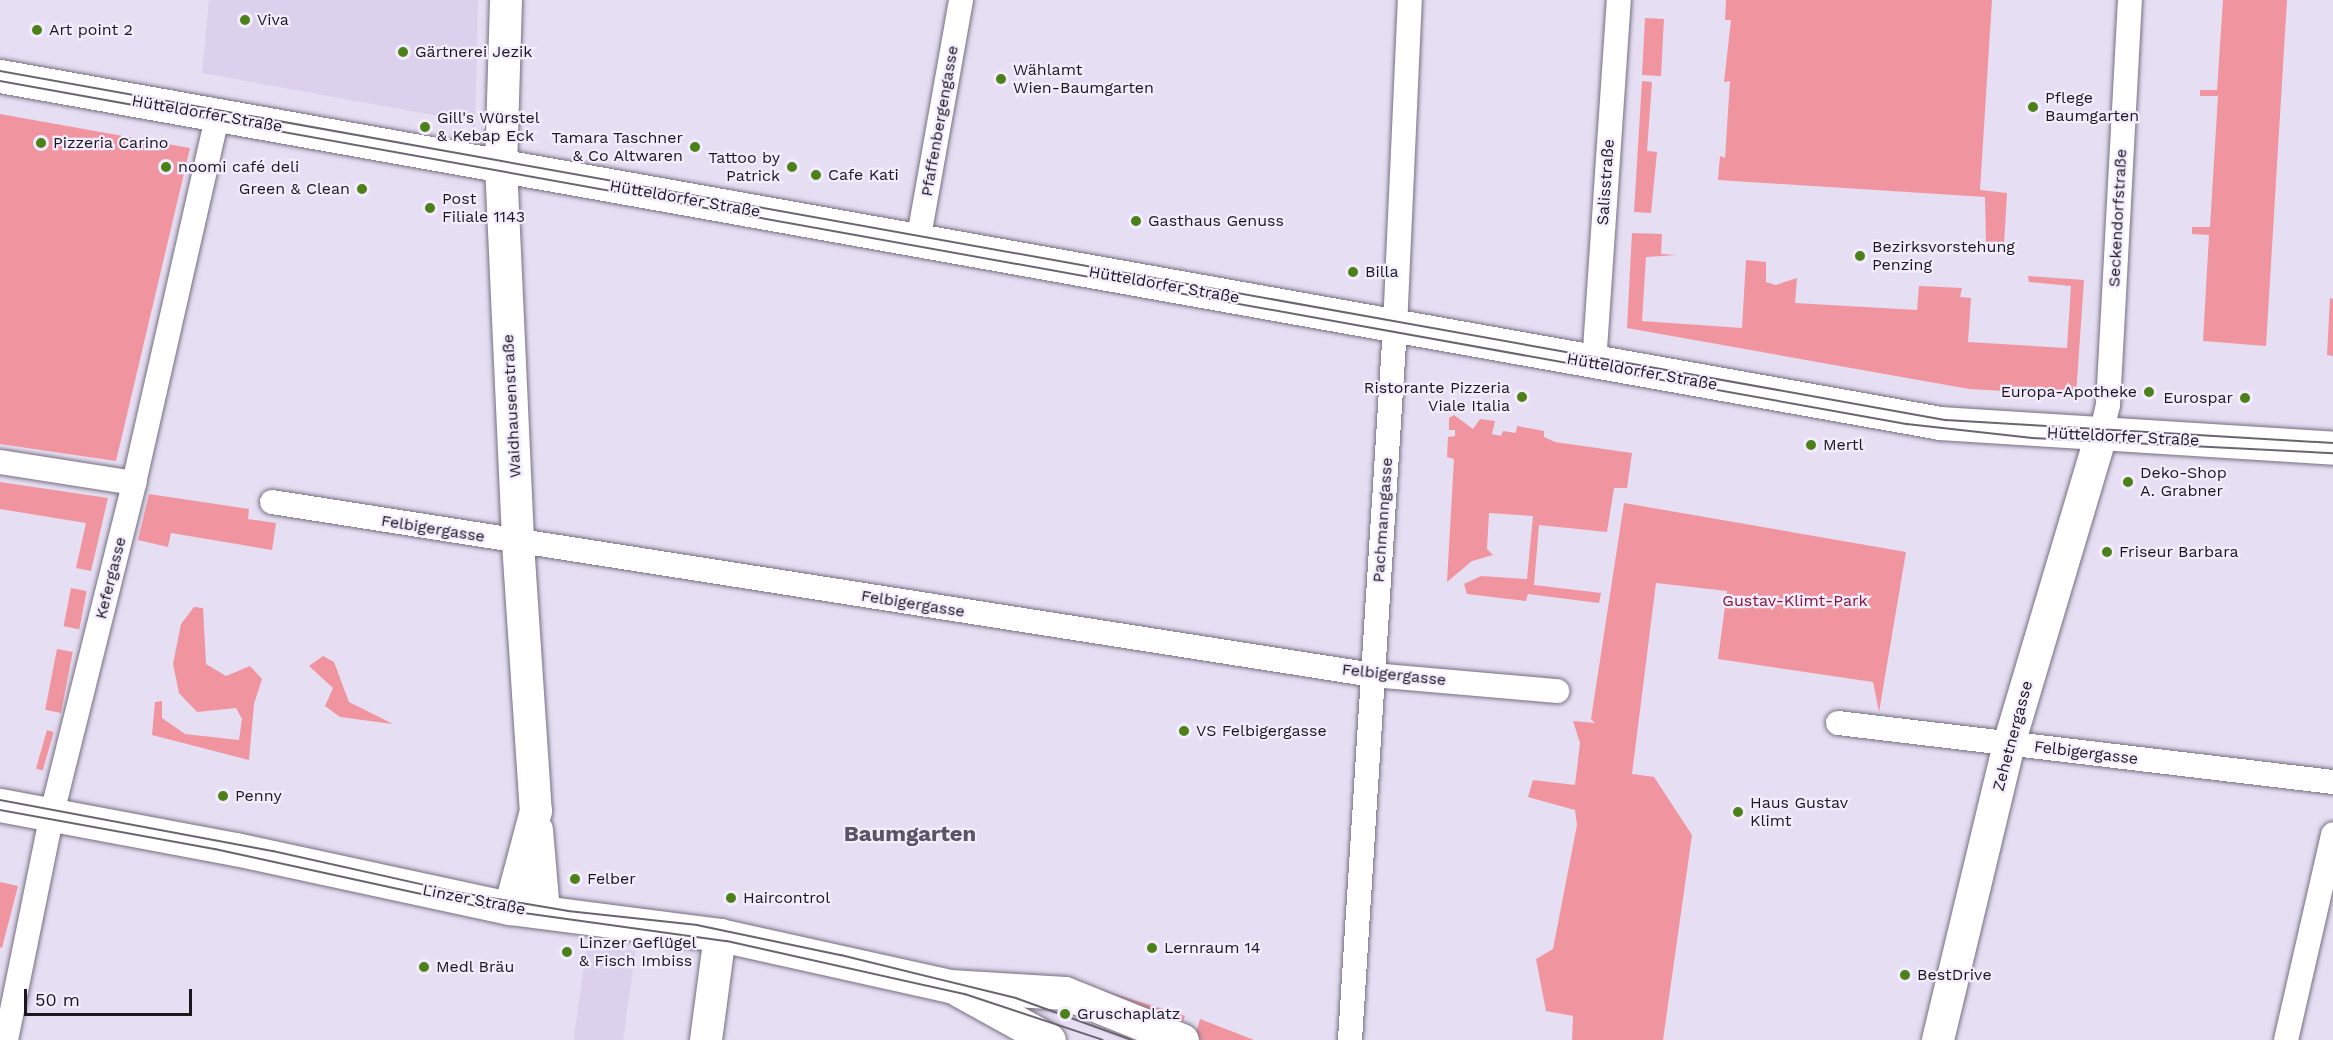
<!DOCTYPE html>
<html>
<head>
<meta charset="utf-8">
<style>
  body { margin:0 }
  #map { position:relative; width:2333px; height:1040px; overflow:hidden; background:#e6def2; font-family:"Work Sans",sans-serif }
  div>[style] { position:absolute }
  .built>* { inset:0; background:#dcd1ec; transform-origin:0 0 }
  .green>* { inset:0; background:#f0959f; transform-origin:0 0 }
  .roads { filter:drop-shadow(0 0 2px #756e80) drop-shadow(0 0 2px #756e80) }
  .minor>* { height:24px; margin:-12px; padding:0 12px; transform-origin:12px; border-radius:12px; background:#fff }
  .tertiary>* { height:32px; margin:-16px; padding:0 16px; transform-origin:16px; border-radius:16px; background:#fff }
  .secondary>* { height:33px; margin:-16.5px; padding:0 16.5px; transform-origin:16.5px; border-radius:16.5px; background:#fff }
  .tram>* { height:1.5px; margin:-0.75px; padding:0 0.75px; transform-origin:0.75px; border-radius:0.75px; background:#696470 }
  .dots>* { width:16px; height:16px; translate:-50% -50%; box-sizing:border-box; border:3px solid #f3ecfd; border-radius:50% }
  span { translate:-50% -50%; white-space:nowrap; text-align:center; line-height:1.15; -webkit-text-stroke:4.5px #f3ecfd; paint-order:stroke }
  .poi-label { font-size:16px; color:#1a171e }
  .left { translate:0 -50%; text-align:left }
  .right { translate:-100% -50%; text-align:right }
  .street-label { font-size:16px; color:#1a171e }
  .park-label { font-size:16px; color:#841632 }
  .district-label { font-size:22px; color:#5a5364; font-weight:700 }
  .scale { position:absolute; left:24px; top:989px; width:168px; height:27px; box-sizing:border-box; border:3px solid #1a171e; border-top:0; padding-left:8px; font-size:18px; line-height:21px; white-space:nowrap; color:#1a171e; -webkit-text-stroke:4px #f3ecfd; paint-order:stroke }
</style>
</head>
<body>
<div id="map">
  <div class="built">
    <i style="clip-path:polygon(209px 0,478px 0,475px 127px,455px 119px,202px 73px)"></i>
    <i style="left:587px;top:944px;width:49px;height:96px;rotate:8deg"></i>
  </div>
  <div class="green">
    <i style="clip-path:polygon(1726px 0,1992px 0,1980px 190px,2007px 193px,2004px 244px,1986px 243px,1985px 197px,1718px 180px,1720px 156px,1725px 158px,1730px 81px,1724px 82px,1731px 20px,1725px 20px)"></i>
    <i style="clip-path:polygon(2223px 0,2287px 0,2266px 346px,2203px 341px,2209px 235px,2192px 234px,2192px 227px,2210px 227px,2218px 96px,2200px 96px,2200px 90px,2217px 90px)"></i>
    <i style="left:1645px;top:18px;width:19px;height:57px;rotate:3deg"></i>
    <i style="clip-path:polygon(1642px 81px,1652px 82px,1647px 151px,1657px 152px,1651px 213px,1634px 212px)"></i>
    <i style="clip-path:polygon(0 114px,190px 148px,116px 461px,0 444px)"></i>
    <i style="clip-path:polygon(1632px 233px,1662px 234px,1661px 254px,1677px 255px,1646px 257px,1642px 321px,1742px 328px,1746px 260px,1766px 262px,1766px 282px,1776px 285px,1797px 278px,1795px 303px,1917px 310px,1919px 286px,1962px 288px,1960px 297px,1971px 298px,1968px 342px,2067px 348px,2071px 286px,2029px 282px,2028px 276px,2084px 280px,2076px 395px,1969px 389px,1627px 328px)"></i>
    <i style="clip-path:polygon(2330px 298px,2333px 299px,2333px 356px,2327px 355px)"></i>
    <i style="clip-path:polygon(1454px 415px,1473px 429px,1480px 419px,1495px 421px,1492px 434px,1501px 436px,1503px 431px,1516px 433px,1517px 426px,1544px 431px,1544px 437px,1555px 442px,1632px 453px,1627px 488px,1614px 488px,1607px 532px,1539px 525px,1534px 585px,1601px 593px,1599px 603px,1528px 594px,1526px 601px,1467px 594px,1464px 584px,1481px 576px,1527px 579px,1533px 516px,1489px 513px,1487px 549px,1493px 555px,1472px 561px,1447px 582px,1454px 459px,1447px 457px,1448px 437px,1455px 436px,1455px 430px,1449px 430px,1449px 418px)"></i>
    <i style="clip-path:polygon(0 482px,108px 498px,91px 571px,76px 568px,86px 523px,0 509px)"></i>
    <i style="clip-path:polygon(149px 494px,249px 509px,248px 519px,276px 523px,272px 550px,171px 533px,168px 547px,138px 540px)"></i>
    <i style="clip-path:polygon(1624px 503px,1906px 552px,1879px 712px,1873px 682px,1718px 659px,1727px 591px,1656px 583px,1632px 774px,1654px 777px,1692px 835px,1663px 1040px,1572px 1040px,1573px 1016px,1546px 1011px,1536px 959px,1553px 949px,1577px 825px,1575px 810px,1528px 797px,1533px 780px,1575px 785px,1580px 743px,1573px 721px,1595px 723px,1591px 719px)"></i>
    <i style="left:71px;top:588px;width:16px;height:39px;rotate:11deg"></i>
    <i style="clip-path:polygon(194px 607px,203px 608px,206px 664px,226px 676px,250px 666px,262px 679px,254px 704px,249px 760px,152px 735px,155px 702px,162px 701px,162px 718px,185px 734px,239px 740px,242px 719px,236px 708px,197px 712px,179px 693px,173px 664px,181px 624px)"></i>
    <i style="left:57px;top:649px;width:16px;height:62px;rotate:11deg"></i>
    <i style="clip-path:polygon(323px 656px,334px 662px,349px 702px,393px 724px,340px 717px,325px 706px,333px 688px,309px 666px)"></i>
    <i style="left:47px;top:730px;width:7px;height:40px;rotate:16deg"></i>
    <i style="clip-path:polygon(0 882px,18px 886px,2px 948px,0 947px)"></i>
    <i style="clip-path:polygon(1099px 989px,1185px 1016px,1179px 1031px)"></i>
    <i style="clip-path:polygon(1200px 1019px,1254px 1040px,1202px 1040px,1195px 1037px)"></i>
  </div>
  <div class="roads">
    <div class="minor">
      <i style="left:918px;top:242px;width:246px;rotate:-79.9deg"></i>
      <i style="left:1594px;top:364px;width:365px;rotate:-86.1deg"></i>
      <i style="left:2101px;top:435px;width:31px;rotate:-77deg"></i>
      <i style="left:2108px;top:405px;width:406px;rotate:-86.9deg"></i>
      <i style="left:0;top:462px;width:136px;rotate:8.9deg"></i>
      <i style="left:272px;top:502px;width:1115px;rotate:8.93deg"></i>
      <i style="left:1373px;top:675px;width:185px;rotate:5deg"></i>
      <i style="left:1838px;top:723px;width:499px;rotate:6.8deg"></i>
      <i style="left:6px;top:1040px;width:236px;rotate:-78.5deg"></i>
      <i style="left:53px;top:809px;width:336px;rotate:-76deg"></i>
      <i style="left:134px;top:483px;width:375px;rotate:-77.2deg"></i>
      <i style="left:1350px;top:1040px;width:714px;rotate:-86.39deg"></i>
      <i style="left:1395px;top:327px;width:327px;rotate:-87.4deg"></i>
      <i style="left:2286px;top:1040px;width:211px;rotate:-77.1deg"></i>
    </div>
    <div class="tertiary">
      <i style="left:506px;top:0;width:165px;rotate:91.7deg"></i>
      <i style="left:501px;top:165px;width:378px;rotate:87.4deg"></i>
      <i style="left:518px;top:543px;width:269px;rotate:86.2deg"></i>
      <i style="left:536px;top:811px;width:100px;rotate:105deg"></i>
      <i style="left:537px;top:830px;width:82px;rotate:85.1deg"></i>
      <i style="left:706px;top:1040px;width:106px;rotate:-82.4deg"></i>
      <i style="left:1938px;top:1040px;width:304px;rotate:-76.5deg"></i>
      <i style="left:2009px;top:744px;width:322px;rotate:-73.4deg"></i>
    </div>
    <div class="secondary">
      <i style="left:0;top:76px;width:1971px;rotate:10.14deg"></i>
      <i style="left:1940px;top:423px;width:394px;rotate:3.6deg"></i>
      <i style="left:0;top:805px;width:240px;rotate:10.6deg"></i>
      <i style="left:236px;top:849px;width:280px;rotate:12.2deg"></i>
      <i style="left:510px;top:908px;width:212px;rotate:7.3deg"></i>
      <i style="left:720px;top:935px;width:236px;rotate:12.5deg"></i>
      <i style="left:950px;top:986px;width:115px;rotate:3.5deg"></i>
      <i style="left:1065px;top:993px;width:126px;rotate:21.9deg"></i>
      <i style="left:957px;top:989px;width:105px;rotate:29deg"></i>
    </div>
  </div>
  <div class="tram">
    <i style="left:0;top:71px;width:1977px;rotate:10.17deg"></i>
    <i style="left:1946px;top:420px;width:388px;rotate:3.4deg"></i>
    <i style="left:0;top:81px;width:1938px;rotate:10.2deg"></i>
    <i style="left:1907px;top:424px;width:126px;rotate:6.4deg"></i>
    <i style="left:2032px;top:438px;width:301px;rotate:2.9deg"></i>
    <i style="left:0;top:800px;width:278px;rotate:10.6deg"></i>
    <i style="left:273px;top:851px;width:188px;rotate:12.6deg"></i>
    <i style="left:456px;top:892px;width:114px;rotate:9.6deg"></i>
    <i style="left:568px;top:911px;width:130px;rotate:6.2deg"></i>
    <i style="left:697px;top:925px;width:147px;rotate:11.8deg"></i>
    <i style="left:841px;top:955px;width:180px;rotate:13.8deg"></i>
    <i style="left:1016px;top:998px;width:123px;rotate:19.9deg"></i>
    <i style="left:0;top:810px;width:219px;rotate:10.3deg"></i>
    <i style="left:215px;top:849px;width:272px;rotate:12.3deg"></i>
    <i style="left:481px;top:907px;width:248px;rotate:7.9deg"></i>
    <i style="left:727px;top:941px;width:244px;rotate:12.6deg"></i>
    <i style="left:965px;top:994px;width:145px;rotate:18.4deg"></i>
  </div>
  <div class="dots">
    <i style="left:245px;top:20px;background:#4b8118"></i>
    <i style="left:37px;top:30px;background:#4b8118"></i>
    <i style="left:403px;top:52px;background:#4b8118"></i>
    <i style="left:1001px;top:79px;background:#4b8118"></i>
    <i style="left:2033px;top:107px;background:#4b8118"></i>
    <i style="left:425px;top:127px;background:#4b8118"></i>
    <i style="left:41px;top:143px;background:#4b8118"></i>
    <i style="left:695px;top:147px;background:#4b8118"></i>
    <i style="left:166px;top:167px;background:#4b8118"></i>
    <i style="left:792px;top:167px;background:#4b8118"></i>
    <i style="left:816px;top:175px;background:#4b8118"></i>
    <i style="left:362px;top:189px;background:#4b8118"></i>
    <i style="left:430px;top:208px;background:#4b8118"></i>
    <i style="left:1136px;top:221px;background:#4b8118"></i>
    <i style="left:1860px;top:256px;background:#4b8118"></i>
    <i style="left:1353px;top:272px;background:#4b8118"></i>
    <i style="left:2149px;top:392px;background:#4b8118"></i>
    <i style="left:1522px;top:397px;background:#4b8118"></i>
    <i style="left:2245px;top:398px;background:#4b8118"></i>
    <i style="left:1811px;top:445px;background:#4b8118"></i>
    <i style="left:2128px;top:482px;background:#4b8118"></i>
    <i style="left:2107px;top:552px;background:#4b8118"></i>
    <i style="left:1184px;top:731px;background:#4b8118"></i>
    <i style="left:223px;top:796px;background:#4b8118"></i>
    <i style="left:1738px;top:812px;background:#4b8118"></i>
    <i style="left:575px;top:879px;background:#4b8118"></i>
    <i style="left:731px;top:898px;background:#4b8118"></i>
    <i style="left:1152px;top:948px;background:#4b8118"></i>
    <i style="left:567px;top:952px;background:#4b8118"></i>
    <i style="left:424px;top:967px;background:#4b8118"></i>
    <i style="left:1905px;top:975px;background:#4b8118"></i>
    <i style="left:1065px;top:1014px;background:#4b8118"></i>
  </div>
  <div class="poi-label">
    <span class="left" style="left:257px;top:20px">Viva</span>
    <span class="left" style="left:49px;top:30px">Art point 2</span>
    <span class="left" style="left:415px;top:52px">Gärtnerei Jezik</span>
    <span class="left" style="left:1013px;top:79px">Wählamt<br>Wien-Baumgarten</span>
    <span class="left" style="left:2045px;top:107px">Pflege<br>Baumgarten</span>
    <span class="left" style="left:437px;top:127px">Gill's Würstel<br>&amp; Kebap Eck</span>
    <span class="right" style="left:683px;top:147px">Tamara Taschner<br>&amp; Co Altwaren</span>
    <span class="left" style="left:53px;top:143px">Pizzeria Carino</span>
    <span class="right" style="left:780px;top:167px">Tattoo by<br>Patrick</span>
    <span class="left" style="left:178px;top:167px">noomi café deli</span>
    <span class="left" style="left:828px;top:175px">Cafe Kati</span>
    <span class="right" style="left:350px;top:189px">Green &amp; Clean</span>
    <span class="left" style="left:442px;top:208px">Post<br>Filiale 1143</span>
    <span class="left" style="left:1148px;top:221px">Gasthaus Genuss</span>
    <span class="left" style="left:1872px;top:256px">Bezirksvorstehung<br>Penzing</span>
    <span class="left" style="left:1365px;top:272px">Billa</span>
    <span class="right" style="left:1510px;top:397px">Ristorante Pizzeria<br>Viale Italia</span>
    <span class="right" style="left:2137px;top:392px">Europa-Apotheke</span>
    <span class="right" style="left:2233px;top:398px">Eurospar</span>
    <span class="left" style="left:1823px;top:445px">Mertl</span>
    <span class="left" style="left:2140px;top:482px">Deko-Shop<br>A. Grabner</span>
    <span class="left" style="left:2119px;top:552px">Friseur Barbara</span>
    <span class="left" style="left:1196px;top:731px">VS Felbigergasse</span>
    <span class="left" style="left:235px;top:796px">Penny</span>
    <span class="left" style="left:1750px;top:812px">Haus Gustav<br>Klimt</span>
    <span class="left" style="left:587px;top:879px">Felber</span>
    <span class="left" style="left:743px;top:898px">Haircontrol</span>
    <span class="left" style="left:579px;top:952px">Linzer Geflügel<br>&amp; Fisch Imbiss</span>
    <span class="left" style="left:1164px;top:948px">Lernraum 14</span>
    <span class="left" style="left:436px;top:967px">Medl Bräu</span>
    <span class="left" style="left:1917px;top:975px">BestDrive</span>
    <span class="left" style="left:1077px;top:1014px">Gruschaplatz</span>
  </div>
  <div class="street-label">
    <span style="left:207px;top:114px;rotate:10deg">Hütteldorfer Straße</span>
    <span style="left:940px;top:121px;rotate:-80deg">Pfaffenbergengasse</span>
    <span style="left:1606px;top:182px;rotate:-86deg">Salisstraße</span>
    <span style="left:685px;top:199px;rotate:10deg">Hütteldorfer Straße</span>
    <span style="left:2118px;top:218px;rotate:-87deg">Seckendorfstraße</span>
    <span style="left:1164px;top:285px;rotate:10deg">Hütteldorfer Straße</span>
    <span style="left:1642px;top:372px;rotate:10deg">Hütteldorfer Straße</span>
    <span style="left:512px;top:406px;rotate:-93deg">Waidhausenstraße</span>
    <span style="left:2123px;top:437px;rotate:3deg">Hütteldorfer Straße</span>
    <span style="left:1383px;top:520px;rotate:-86deg">Pachmanngasse</span>
    <span style="left:433px;top:529px;rotate:9deg">Felbigergasse</span>
    <span style="left:111px;top:578px;rotate:-76deg">Kefergasse</span>
    <span style="left:913px;top:604px;rotate:9deg">Felbigergasse</span>
    <span style="left:1394px;top:675px;rotate:6deg">Felbigergasse</span>
    <span style="left:2013px;top:736px;rotate:-75deg">Zehetnergasse</span>
    <span style="left:2086px;top:753px;rotate:7deg">Felbigergasse</span>
    <span style="left:474px;top:900px;rotate:11deg">Linzer Straße</span>
  </div>
  <div class="park-label">
    <span style="left:1795px;top:601px">Gustav-Klimt-Park</span>
  </div>
  <div class="district-label">
    <span style="left:910px;top:834px">Baumgarten</span>
  </div>
  <div class="scale">50 m</div>
</div>
</body>
</html>
